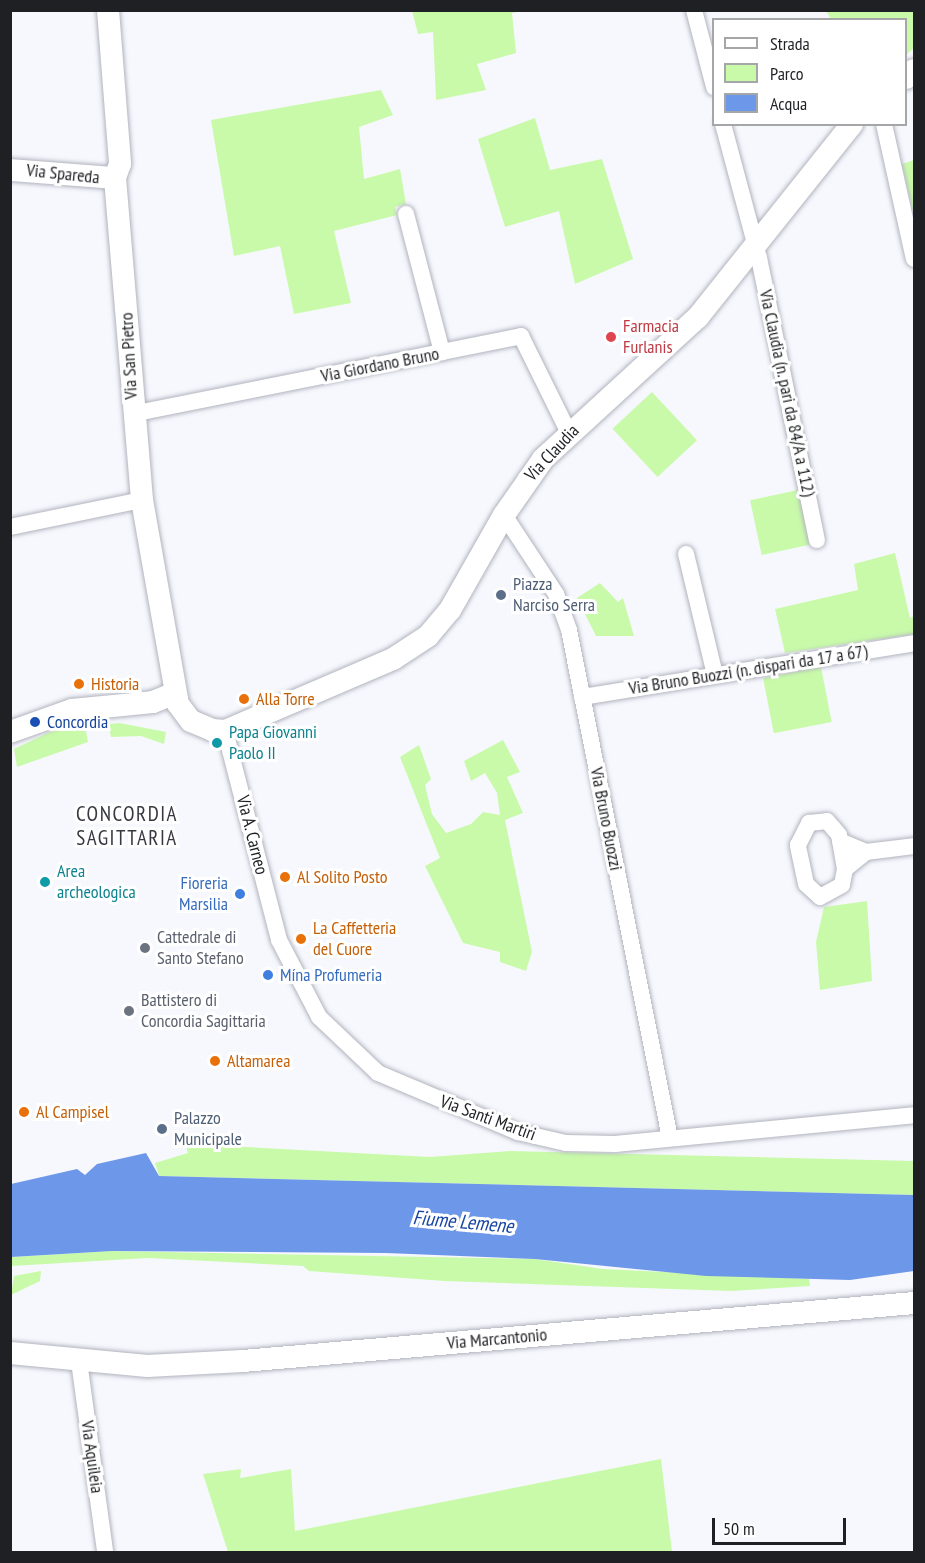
<!DOCTYPE html>
<html>
<head>
<meta charset="utf-8">
<style>
  body { margin:0 }
  #map { position:relative; width:925px; height:1563px; overflow:hidden; background:#f7f8fe; font-family:"PT Sans Narrow",sans-serif }
  div>[style] { position:absolute }
  .green>* { inset:0; background:#c9faaa; transform-origin:0 0 }
  .water>* { inset:0; background:#6d97e8 }
  .roads { filter:drop-shadow(0 0 2px #b1b3bd) drop-shadow(0 0 2px #b1b3bd) }
  .street>* { height:16px; margin:-8px; padding:0 8px; transform-origin:8px; border-radius:8px; background:#fff }
  .secondary>* { height:22px; margin:-11px; padding:0 11px; transform-origin:11px; border-radius:11px; background:#fff }
  .dots>* { width:16px; height:16px; translate:-50% -50%; box-sizing:border-box; border:3px solid #fff; border-radius:50% }
  span { translate:-50% -50%; white-space:nowrap; text-align:center; line-height:1.15; -webkit-text-stroke:6px #fff; paint-order:stroke }
  .street-label { font-size:18px; color:#1f2024 }
  .health-label { font-size:18px; color:#be3a42 }
  .left { translate:0 -50%; text-align:left }
  .service-label { font-size:18px; color:#4e5e75 }
  .food-label { font-size:18px; color:#c56008 }
  .transit-label { font-size:18px; color:#164399 }
  .culture-label { font-size:18px; color:#0d838f }
  .shop-label { font-size:18px; color:#366cbe }
  .right { translate:-100% -50%; text-align:right }
  .worship-label { font-size:18px; color:#5b616d }
  .water-label { font-size:20px; color:#1846a2; font-style:italic }
  .quarter-label { font-size:21px; color:#373841; letter-spacing:1.5px }
  .frame { position:absolute; inset:0; border:12px solid #1f2024; pointer-events:none }
  .legend { position:absolute; left:712px; top:18px; width:195px; height:108px; box-sizing:border-box; background:#fff; border:2px solid #a5a6a7; margin:0; padding:8px 10px; list-style:none; font-size:18px; color:#1f2024 }
  .legend li { display:flex; align-items:center; gap:12px; height:30px }
  .legend b { width:30px; border:2px solid #a5a6a7 }
  .scale { position:absolute; left:712px; top:1518px; width:134px; height:27px; box-sizing:border-box; border:3px solid #1f2024; border-top:0; padding-left:8px; font-size:18px; line-height:21px; white-space:nowrap; color:#1f2024; -webkit-text-stroke:4px #fff; paint-order:stroke }
</style>
</head>
<body>
<div id="map">
  <div class="green">
    <i style="clip-path:polygon(412px 11px,523px 11px,512px 13px,516px 53px,477px 64px,486px 90px,436px 100px,433px 32px,418px 34px)"></i>
    <i style="clip-path:polygon(826px 11px,914px 11px,914px 48px,906px 55px,906px 20px,831px 19px)"></i>
    <i style="clip-path:polygon(381px 90px,393px 115px,359px 127px,364px 179px,400px 169px,406px 204px,395px 207px,397px 215px,334px 231px,351px 303px,294px 314px,280px 246px,234px 256px,211px 120px)"></i>
    <i style="clip-path:polygon(535px 118px,550px 170px,602px 159px,633px 259px,575px 284px,559px 211px,505px 227px,478px 139px)"></i>
    <i style="clip-path:polygon(914px 160px,914px 216px,902px 164px)"></i>
    <i style="left:652px;top:392px;width:66px;height:54px;rotate:47deg"></i>
    <i style="left:798px;top:490px;width:56px;height:49px;rotate:78deg"></i>
    <i style="clip-path:polygon(895px 553px,910px 618px,914px 616px,914px 634px,785px 653px,775px 609px,858px 590px,854px 564px)"></i>
    <i style="clip-path:polygon(600px 583px,618px 602px,623px 598px,634px 636px,596px 636px,577px 598px)"></i>
    <i style="left:821px;top:667px;width:56px;height:59px;rotate:79deg"></i>
    <i style="clip-path:polygon(120px 723px,166px 732px,164px 744px,141px 736px,111px 737px,108px 724px)"></i>
    <i style="clip-path:polygon(85px 725px,88px 742px,17px 767px,14px 749px,50px 732px)"></i>
    <i style="clip-path:polygon(503px 740px,520px 772px,507px 777px,523px 813px,505px 820px,532px 952px,526px 971px,500px 962px,500px 952px,463px 943px,425px 866px,440px 858px,400px 757px,419px 745px,431px 779px,425px 785px,432px 814px,446px 833px,471px 824px,483px 812px,500px 815px,497px 793px,485px 773px,471px 781px,464px 761px)"></i>
    <i style="clip-path:polygon(867px 901px,872px 981px,820px 990px,816px 942px,824px 907px)"></i>
    <i style="clip-path:polygon(222px 1135px,228px 1146px,430px 1157px,510px 1151px,914px 1161px,914px 1195px,159px 1176px,155px 1163px,188px 1153px,185px 1142px)"></i>
    <i style="clip-path:polygon(112px 1251px,535px 1259px,603px 1269px,809px 1279px,810px 1286px,731px 1291px,444px 1281px,309px 1271px,303px 1266px,148px 1258px,11px 1266px,11px 1257px)"></i>
    <i style="clip-path:polygon(41px 1271px,40px 1281px,11px 1295px,14px 1276px)"></i>
    <i style="clip-path:polygon(661px 1459px,672px 1552px,228px 1552px,203px 1474px,241px 1469px,240px 1478px,291px 1469px,295px 1531px)"></i>
  </div>
  <div class="water">
    <i style="clip-path:polygon(146px 1153px,159px 1176px,914px 1195px,914px 1271px,850px 1280px,706px 1276px,535px 1259px,386px 1253px,112px 1251px,11px 1257px,11px 1184px,77px 1169px,85px 1175px,97px 1164px)"></i>
  </div>
  <div class="roads">
    <div class="street">
      <i style="left:694px;top:10px;width:80px;rotate:75.4deg"></i>
      <i style="left:723px;top:124px;width:139px;rotate:75deg"></i>
      <i style="left:759px;top:258px;width:288px;rotate:78.4deg"></i>
      <i style="left:884px;top:124px;width:138px;rotate:77.5deg"></i>
      <i style="left:406px;top:214px;width:143px;rotate:75.4deg"></i>
      <i style="left:132px;top:414px;width:397px;rotate:-11.3deg"></i>
      <i style="left:521px;top:336px;width:108px;rotate:63.7deg"></i>
      <i style="left:504px;top:515px;width:95px;rotate:56.6deg"></i>
      <i style="left:556px;top:594px;width:38px;rotate:70deg"></i>
      <i style="left:569px;top:630px;width:518px;rotate:78.76deg"></i>
      <i style="left:10px;top:527px;width:135px;rotate:-11.6deg"></i>
      <i style="left:686px;top:554px;width:124px;rotate:76.5deg"></i>
      <i style="left:582px;top:697px;width:336px;rotate:-9.2deg"></i>
      <i style="left:225px;top:731px;width:216px;rotate:75.5deg"></i>
      <i style="left:279px;top:940px;width:87px;rotate:62.5deg"></i>
      <i style="left:319px;top:1017px;width:81px;rotate:43.5deg"></i>
      <i style="left:378px;top:1073px;width:152px;rotate:22.9deg"></i>
      <i style="left:518px;top:1132px;width:49px;rotate:12.9deg"></i>
      <i style="left:566px;top:1143px;width:49px;rotate:1.2deg"></i>
      <i style="left:615px;top:1144px;width:300px;rotate:-5.5deg"></i>
      <i style="left:840px;top:841px;width:28px;rotate:23deg"></i>
      <i style="left:866px;top:852px;width:27px;rotate:141deg"></i>
      <i style="left:845px;top:869px;width:16px;rotate:101deg"></i>
      <i style="left:842px;top:885px;width:25px;rotate:151deg"></i>
      <i style="left:820px;top:897px;width:19px;rotate:-137deg"></i>
      <i style="left:806px;top:884px;width:40px;rotate:-102deg"></i>
      <i style="left:798px;top:845px;width:25px;rotate:-63deg"></i>
      <i style="left:809px;top:823px;width:18px;rotate:-6deg"></i>
      <i style="left:827px;top:821px;width:18px;rotate:49deg"></i>
      <i style="left:839px;top:835px;width:35px;rotate:80deg"></i>
      <i style="left:866px;top:852px;width:48px;rotate:-7.1deg"></i>
      <i style="left:79px;top:1361px;width:193px;rotate:82.2deg"></i>
    </div>
    <div class="secondary">
      <i style="left:108px;top:10px;width:154px;rotate:85.5deg"></i>
      <i style="left:120px;top:164px;width:15px;rotate:110deg"></i>
      <i style="left:115px;top:178px;width:323px;rotate:85.2deg"></i>
      <i style="left:142px;top:500px;width:207px;rotate:80deg"></i>
      <i style="left:178px;top:704px;width:21px;rotate:53deg"></i>
      <i style="left:191px;top:721px;width:23px;rotate:23deg"></i>
      <i style="left:212px;top:730px;width:13px;rotate:4deg"></i>
      <i style="left:225px;top:731px;width:183px;rotate:-23.2deg"></i>
      <i style="left:393px;top:659px;width:42px;rotate:-33.3deg"></i>
      <i style="left:428px;top:636px;width:34px;rotate:-50deg"></i>
      <i style="left:450px;top:610px;width:109px;rotate:-60.4deg"></i>
      <i style="left:504px;top:515px;width:68px;rotate:-55.1deg"></i>
      <i style="left:543px;top:459px;width:210px;rotate:-42.5deg"></i>
      <i style="left:698px;top:317px;width:247px;rotate:-51.4deg"></i>
      <i style="left:906px;top:78px;width:11px;rotate:-45deg"></i>
      <i style="left:10px;top:170px;width:105px;rotate:4.4deg"></i>
      <i style="left:10px;top:732px;width:66px;rotate:-19.5deg"></i>
      <i style="left:72px;top:710px;width:81px;rotate:-5.6deg"></i>
      <i style="left:153px;top:702px;width:18px;rotate:-22deg"></i>
      <i style="left:170px;top:695px;width:8px;rotate:30deg"></i>
      <i style="left:10px;top:1353px;width:138px;rotate:5.4deg"></i>
      <i style="left:147px;top:1366px;width:96px;rotate:-3deg"></i>
      <i style="left:243px;top:1361px;width:674px;rotate:-4.94deg"></i>
    </div>
  </div>
  <div class="dots">
    <i style="left:611px;top:337px;background:#e0444e"></i>
    <i style="left:501px;top:595px;background:#5c6f8a"></i>
    <i style="left:79px;top:684px;background:#e8710a"></i>
    <i style="left:244px;top:699px;background:#e8710a"></i>
    <i style="left:35px;top:722px;background:#1a4fb4"></i>
    <i style="left:217px;top:743px;background:#0f9aa8"></i>
    <i style="left:285px;top:877px;background:#e8710a"></i>
    <i style="left:45px;top:882px;background:#0f9aa8"></i>
    <i style="left:240px;top:894px;background:#3f7fe0"></i>
    <i style="left:301px;top:939px;background:#e8710a"></i>
    <i style="left:145px;top:948px;background:#6b7280"></i>
    <i style="left:268px;top:975px;background:#3f7fe0"></i>
    <i style="left:129px;top:1011px;background:#6b7280"></i>
    <i style="left:215px;top:1061px;background:#e8710a"></i>
    <i style="left:24px;top:1112px;background:#e8710a"></i>
    <i style="left:162px;top:1129px;background:#5c6f8a"></i>
  </div>
  <div class="street-label">
    <span style="left:63px;top:174px;rotate:6deg">Via Spareda</span>
    <span style="left:129px;top:356px;rotate:-93deg">Via San Pietro</span>
    <span style="left:380px;top:365px;rotate:-11deg">Via Giordano Bruno</span>
    <span style="left:787px;top:393px;rotate:78deg">Via Claudia (n. pari da 84/A a 112)</span>
    <span style="left:552px;top:453px;rotate:-47deg">Via Claudia</span>
    <span style="left:748px;top:670px;rotate:-9deg">Via Bruno Buozzi (n. dispari da 17 a 67)</span>
    <span style="left:606px;top:819px;rotate:79deg">Via Bruno Buozzi</span>
    <span style="left:252px;top:835px;rotate:76deg">Via A. Carneo</span>
    <span style="left:488px;top:1118px;rotate:20deg">Via Santi Martiri</span>
    <span style="left:497px;top:1339px;rotate:-5deg">Via Marcantonio</span>
    <span style="left:92px;top:1457px;rotate:82deg">Via Aquileia</span>
  </div>
  <div class="health-label">
    <span class="left" style="left:623px;top:337px">Farmacia<br>Furlanis</span>
  </div>
  <div class="service-label">
    <span class="left" style="left:513px;top:595px">Piazza<br>Narciso Serra</span>
    <span class="left" style="left:174px;top:1129px">Palazzo<br>Municipale</span>
  </div>
  <div class="food-label">
    <span class="left" style="left:91px;top:684px">Historia</span>
    <span class="left" style="left:256px;top:699px">Alla Torre</span>
    <span class="left" style="left:297px;top:877px">Al Solito Posto</span>
    <span class="left" style="left:313px;top:939px">La Caffetteria<br>del Cuore</span>
    <span class="left" style="left:227px;top:1061px">Altamarea</span>
    <span class="left" style="left:36px;top:1112px">Al Campisel</span>
  </div>
  <div class="transit-label">
    <span class="left" style="left:47px;top:722px">Concordia</span>
  </div>
  <div class="culture-label">
    <span class="left" style="left:229px;top:743px">Papa Giovanni<br>Paolo II</span>
    <span class="left" style="left:57px;top:882px">Area<br>archeologica</span>
  </div>
  <div class="shop-label">
    <span class="right" style="left:228px;top:894px">Fioreria<br>Marsilia</span>
    <span class="left" style="left:280px;top:975px">Mína Profumeria</span>
  </div>
  <div class="worship-label">
    <span class="left" style="left:157px;top:948px">Cattedrale di<br>Santo Stefano</span>
    <span class="left" style="left:141px;top:1011px">Battistero di<br>Concordia Sagittaria</span>
  </div>
  <div class="water-label">
    <span style="left:463px;top:1222px;rotate:5deg">Fiume Lemene</span>
  </div>
  <div class="quarter-label">
    <span style="left:127px;top:826px">CONCORDIA<br>SAGITTARIA</span>
  </div>
  <div class="frame"></div>
  <ul class="legend">
  <li><b style="height:8px;background:#fff"></b>Strada</li>
  <li><b style="height:16px;background:#c9faaa"></b>Parco</li>
  <li><b style="height:16px;background:#6d97e8"></b>Acqua</li>
  </ul>
  <div class="scale">50 m</div>
</div>
</body>
</html>
